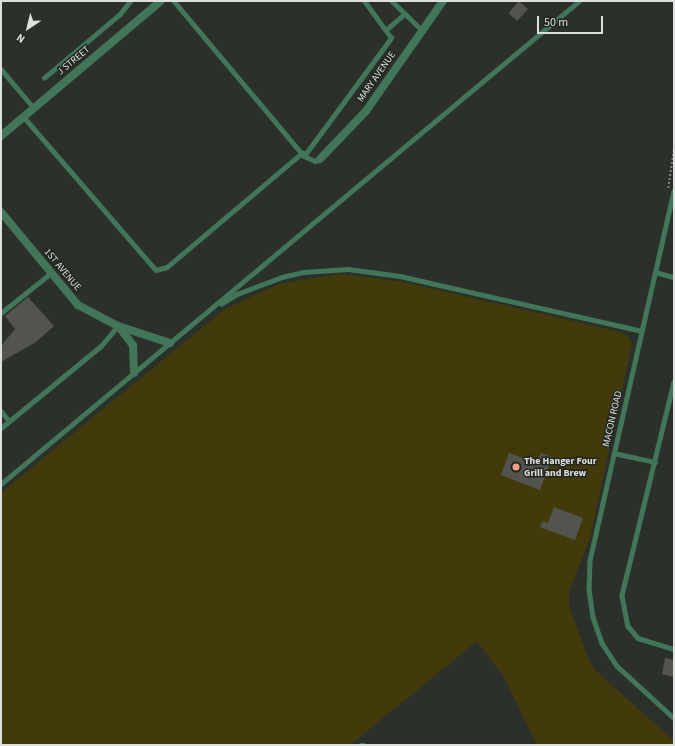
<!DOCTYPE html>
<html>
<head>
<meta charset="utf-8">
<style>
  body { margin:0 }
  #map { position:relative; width:675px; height:746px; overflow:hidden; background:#2c302a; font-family:"Source Sans 3",sans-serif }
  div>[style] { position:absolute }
  .green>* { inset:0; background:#433a0c }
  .building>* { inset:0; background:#52544d; transform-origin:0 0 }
  .path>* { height:1.5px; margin-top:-0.75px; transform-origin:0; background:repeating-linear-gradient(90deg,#7e827d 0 2px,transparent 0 4px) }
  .service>* { height:4.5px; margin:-2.25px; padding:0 2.25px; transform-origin:2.25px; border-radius:2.25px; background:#42765b }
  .minor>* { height:8px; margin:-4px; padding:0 4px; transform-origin:4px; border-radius:4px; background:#42765b }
  .tertiary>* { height:8px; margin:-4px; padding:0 4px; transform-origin:4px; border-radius:4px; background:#42765b }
  .dots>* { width:11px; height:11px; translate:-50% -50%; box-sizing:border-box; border:2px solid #222621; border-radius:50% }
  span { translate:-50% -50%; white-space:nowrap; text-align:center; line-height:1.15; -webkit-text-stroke:3px #222621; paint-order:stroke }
  .street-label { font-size:10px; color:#dde0dd }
  .poi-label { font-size:10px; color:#dde0dd; font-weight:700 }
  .left { translate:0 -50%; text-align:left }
  .frame { position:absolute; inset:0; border:2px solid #dde0dd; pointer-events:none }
  .north { position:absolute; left:8px; top:8px; width:40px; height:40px; -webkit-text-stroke:3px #222621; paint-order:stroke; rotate:215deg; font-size:11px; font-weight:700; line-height:16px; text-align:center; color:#dde0dd }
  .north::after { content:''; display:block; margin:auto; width:14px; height:18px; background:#dde0dd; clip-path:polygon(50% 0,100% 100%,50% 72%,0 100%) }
  .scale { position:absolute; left:537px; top:16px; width:66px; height:18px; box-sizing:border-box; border:2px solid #dde0dd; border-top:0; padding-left:5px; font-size:12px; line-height:14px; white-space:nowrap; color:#dde0dd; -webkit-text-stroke:3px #222621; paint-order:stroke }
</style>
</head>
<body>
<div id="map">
  <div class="green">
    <i style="clip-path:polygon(339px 274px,398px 281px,621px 332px,628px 337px,632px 344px,590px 538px,569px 592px,569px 606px,588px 658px,595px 670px,674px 741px,674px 745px,537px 745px,504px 677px,477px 641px,350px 745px,1px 745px,1px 493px,225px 309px,279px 284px)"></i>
  </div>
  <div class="building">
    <i style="left:519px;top:1px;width:12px;height:16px;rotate:42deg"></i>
    <i style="clip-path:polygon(28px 297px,54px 326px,36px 342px,1px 362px,1px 346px,15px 329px,5px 316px)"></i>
    <i style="clip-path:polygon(509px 453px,537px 463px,541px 453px,552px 457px,540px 490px,501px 475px)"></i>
    <i style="clip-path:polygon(554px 507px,583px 518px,575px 540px,540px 527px,542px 521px,548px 523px)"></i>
    <i style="clip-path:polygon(665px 658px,674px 660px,674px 677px,662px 674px)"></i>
  </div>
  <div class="path">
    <i style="left:668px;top:188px;width:40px;rotate:-81.5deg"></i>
  </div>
  <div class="service">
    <i style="left:174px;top:1px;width:202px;rotate:50deg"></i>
    <i style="left:304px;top:156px;width:12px;rotate:24deg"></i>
    <i style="left:315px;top:161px;width:5px;rotate:-22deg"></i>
    <i style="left:392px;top:1px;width:42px;rotate:44deg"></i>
    <i style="left:387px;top:29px;width:23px;rotate:-41deg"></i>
    <i style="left:1px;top:69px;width:51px;rotate:49.8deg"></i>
    <i style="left:44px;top:78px;width:99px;rotate:-40.1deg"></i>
    <i style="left:120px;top:14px;width:16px;rotate:-52deg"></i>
    <i style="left:23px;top:116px;width:203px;rotate:49.2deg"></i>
    <i style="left:156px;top:270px;width:11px;rotate:-15deg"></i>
    <i style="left:167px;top:267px;width:177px;rotate:-40.2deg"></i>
    <i style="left:304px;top:156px;width:147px;rotate:-53.6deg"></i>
    <i style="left:391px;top:38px;width:46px;rotate:-126.1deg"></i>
    <i style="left:674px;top:191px;width:380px;rotate:102.8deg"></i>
    <i style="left:590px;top:562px;width:27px;rotate:92deg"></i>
    <i style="left:589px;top:589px;width:28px;rotate:82deg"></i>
    <i style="left:593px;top:617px;width:28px;rotate:71deg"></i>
    <i style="left:602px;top:643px;width:27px;rotate:57deg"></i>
    <i style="left:617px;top:666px;width:77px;rotate:42.4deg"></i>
    <i style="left:655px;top:272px;width:20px;rotate:15deg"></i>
    <i style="left:221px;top:304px;width:19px;rotate:-32deg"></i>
    <i style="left:237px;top:294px;width:48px;rotate:-20.7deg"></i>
    <i style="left:282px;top:277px;width:22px;rotate:-13deg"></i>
    <i style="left:303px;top:272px;width:45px;rotate:-3.8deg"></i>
    <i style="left:348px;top:269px;width:52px;rotate:7.7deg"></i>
    <i style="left:400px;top:276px;width:248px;rotate:12.8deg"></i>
    <i style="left:1px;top:313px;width:64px;rotate:-38.7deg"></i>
    <i style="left:674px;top:382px;width:220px;rotate:103.7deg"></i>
    <i style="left:622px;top:596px;width:31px;rotate:79deg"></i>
    <i style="left:628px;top:626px;width:16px;rotate:50deg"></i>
    <i style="left:638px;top:638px;width:38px;rotate:17deg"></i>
    <i style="left:1px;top:411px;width:13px;rotate:51deg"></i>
    <i style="left:1px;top:428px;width:129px;rotate:-39.4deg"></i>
    <i style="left:101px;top:346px;width:26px;rotate:-50deg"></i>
    <i style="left:614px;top:453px;width:42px;rotate:12.4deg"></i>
    <i style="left:1px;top:484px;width:753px;rotate:-39.88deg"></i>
    <i style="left:361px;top:745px;width:3px"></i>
  </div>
  <div class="minor">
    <i style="left:1px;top:136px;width:209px;rotate:-40.2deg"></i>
  </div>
  <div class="tertiary">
    <i style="left:320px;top:159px;width:66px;rotate:-46.2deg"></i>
    <i style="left:366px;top:111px;width:134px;rotate:-55deg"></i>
    <i style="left:1px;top:212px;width:121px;rotate:50.4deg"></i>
    <i style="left:78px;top:305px;width:45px;rotate:27.7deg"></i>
    <i style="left:118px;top:326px;width:55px;rotate:18.1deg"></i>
    <i style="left:120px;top:328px;width:21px;rotate:53deg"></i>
    <i style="left:133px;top:345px;width:28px;rotate:88deg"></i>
  </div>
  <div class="dots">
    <i style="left:516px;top:467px;background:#f49e88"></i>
  </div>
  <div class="street-label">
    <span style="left:74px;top:61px;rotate:-40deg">J STREET</span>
    <span style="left:377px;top:77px;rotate:-55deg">MARY AVENUE</span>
    <span style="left:62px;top:270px;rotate:50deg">1ST AVENUE</span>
    <span style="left:613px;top:419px;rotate:-77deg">MACON ROAD</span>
  </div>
  <div class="poi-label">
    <span class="left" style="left:524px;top:467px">The Hanger Four<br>Grill and Brew</span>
  </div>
  <div class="frame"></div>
  <div class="north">N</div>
  <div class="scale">50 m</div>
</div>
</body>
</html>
